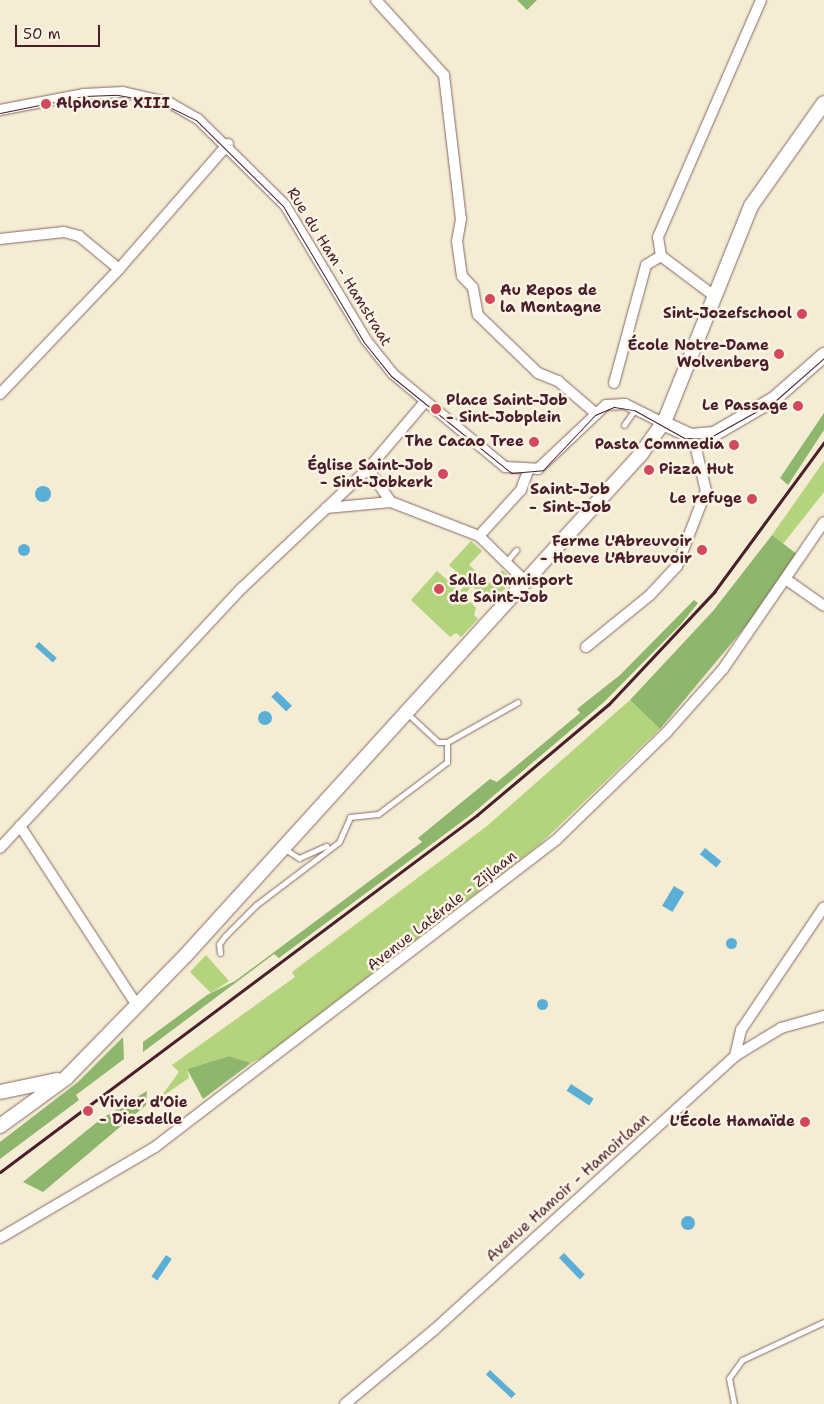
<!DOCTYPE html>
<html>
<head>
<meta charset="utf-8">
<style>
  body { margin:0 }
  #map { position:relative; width:824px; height:1404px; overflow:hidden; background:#f4ecd3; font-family:"Shantell Sans",sans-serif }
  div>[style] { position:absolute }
  .green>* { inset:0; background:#b3d47c }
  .forest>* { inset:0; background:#8eb66c }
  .water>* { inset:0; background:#5bafd7; transform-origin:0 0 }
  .round { border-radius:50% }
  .roads { filter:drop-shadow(0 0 1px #866766) drop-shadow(0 0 1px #866766) }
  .lane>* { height:5px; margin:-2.5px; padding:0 2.5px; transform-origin:2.5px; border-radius:2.5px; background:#fff }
  .street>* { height:10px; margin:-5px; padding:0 5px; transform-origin:5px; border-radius:5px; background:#fff }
  .secondary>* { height:14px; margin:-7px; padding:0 7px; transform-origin:7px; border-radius:7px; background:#fff }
  .tram>* { height:1px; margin:-0.5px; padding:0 0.5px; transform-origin:0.5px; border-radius:0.5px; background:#4a1f2b }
  .rail>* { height:3px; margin:-1.5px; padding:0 1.5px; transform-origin:1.5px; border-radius:1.5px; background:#4a1f2b }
  .dots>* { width:14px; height:14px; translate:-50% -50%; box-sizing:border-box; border:2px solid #fcf5e5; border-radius:50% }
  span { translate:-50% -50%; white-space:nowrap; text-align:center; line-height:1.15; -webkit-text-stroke:5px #fcf5e5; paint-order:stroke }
  .poi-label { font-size:15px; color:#4a1f2b; font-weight:700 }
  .left { translate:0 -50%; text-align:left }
  .right { translate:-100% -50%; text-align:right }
  .street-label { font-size:15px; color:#4a1f2b }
  .neighbourhood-label { font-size:16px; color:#4a1f2b; font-weight:700 }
  .scale { position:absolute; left:15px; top:25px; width:85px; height:22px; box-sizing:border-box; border:2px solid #4a1f2b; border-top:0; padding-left:6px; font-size:15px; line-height:18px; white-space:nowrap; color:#4a1f2b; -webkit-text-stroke:4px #fcf5e5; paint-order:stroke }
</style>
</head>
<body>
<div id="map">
  <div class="green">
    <i style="clip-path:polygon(824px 461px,824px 492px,783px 544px,772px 535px)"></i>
    <i style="clip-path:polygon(471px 541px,482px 551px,469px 565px,489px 583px,502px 570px,513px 580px,491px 603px,472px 586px,464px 595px,476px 608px,474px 615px,478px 619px,461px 637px,456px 633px,450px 637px,411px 600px,437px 571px,460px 591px,468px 582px,449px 565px)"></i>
    <i style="clip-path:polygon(630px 700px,660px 729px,540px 844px,265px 1056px,251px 1063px,229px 1056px,187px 1069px,189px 1078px,160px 1098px,179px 1072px,172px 1065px,295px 977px,292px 972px,487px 826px)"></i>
    <i style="clip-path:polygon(206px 955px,229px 981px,211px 993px,190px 972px)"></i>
  </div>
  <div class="forest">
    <i style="clip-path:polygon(517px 0,537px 0,527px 10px)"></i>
    <i style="clip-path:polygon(824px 413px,824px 430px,788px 485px,780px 478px)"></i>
    <i style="clip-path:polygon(772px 535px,798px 555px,755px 615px,660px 729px,630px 700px,713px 611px)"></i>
    <i style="clip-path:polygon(694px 600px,698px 603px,681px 624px,604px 702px,472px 814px,279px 958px,274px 954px,143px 1052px,143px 1042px,207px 995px,235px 981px,422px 842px,418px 838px,490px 779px,497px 782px,580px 713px,577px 709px,620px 675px)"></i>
    <i style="clip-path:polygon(123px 1037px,124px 1059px,76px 1095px,79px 1100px,0 1159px,0 1142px,78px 1082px)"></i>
    <i style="clip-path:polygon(229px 1056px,251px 1063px,203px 1099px,187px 1069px)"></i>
    <i style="clip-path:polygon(147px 1091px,146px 1105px,43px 1192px,23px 1182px,101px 1119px)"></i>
  </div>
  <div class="water">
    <i class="round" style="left:35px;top:486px;width:16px;height:16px"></i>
    <i class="round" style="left:18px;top:544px;width:12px;height:12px"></i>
    <i style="left:39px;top:642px;width:24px;height:6px;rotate:42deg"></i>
    <i style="left:277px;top:691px;width:21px;height:8px;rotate:45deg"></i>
    <i class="round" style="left:258px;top:711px;width:14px;height:14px"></i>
    <i style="left:705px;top:848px;width:21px;height:8px;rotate:39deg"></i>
    <i style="left:674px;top:886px;width:12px;height:23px;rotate:31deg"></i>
    <i class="round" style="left:725.5px;top:937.5px;width:11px;height:11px"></i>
    <i class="round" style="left:536.5px;top:998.5px;width:11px;height:11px"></i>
    <i style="left:571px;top:1084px;width:27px;height:8px;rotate:33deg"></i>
    <i class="round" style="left:681px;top:1216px;width:14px;height:14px"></i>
    <i style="left:564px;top:1253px;width:30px;height:7px;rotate:46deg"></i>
    <i style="left:166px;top:1255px;width:7px;height:26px;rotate:34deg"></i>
    <i style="left:490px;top:1370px;width:35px;height:6px;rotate:43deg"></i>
  </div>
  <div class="roads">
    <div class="lane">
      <i style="left:624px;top:425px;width:19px;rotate:-55deg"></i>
      <i style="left:506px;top:562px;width:16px;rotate:-50deg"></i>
      <i style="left:408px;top:714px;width:41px;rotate:43deg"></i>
      <i style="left:438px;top:742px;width:9px"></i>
      <i style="left:447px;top:742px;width:81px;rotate:-29.4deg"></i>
      <i style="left:285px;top:849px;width:17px;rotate:33deg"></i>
      <i style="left:299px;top:858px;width:30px;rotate:-24deg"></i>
      <i style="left:220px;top:953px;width:9px;rotate:-96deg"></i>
      <i style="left:219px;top:944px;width:10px;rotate:-53deg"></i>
      <i style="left:225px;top:936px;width:44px;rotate:-45deg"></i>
      <i style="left:256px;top:905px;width:104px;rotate:-37.2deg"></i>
      <i style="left:339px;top:842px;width:27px;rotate:-66deg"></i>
      <i style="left:350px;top:817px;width:28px;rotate:-6deg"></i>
      <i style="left:378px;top:814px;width:86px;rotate:-37deg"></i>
      <i style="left:447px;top:762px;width:20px;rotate:-90deg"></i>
      <i style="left:734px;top:1404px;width:26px;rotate:-101deg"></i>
      <i style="left:729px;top:1378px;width:22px;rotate:-54deg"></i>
      <i style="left:742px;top:1360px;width:90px;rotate:-24.9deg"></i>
    </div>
    <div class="street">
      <i style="left:376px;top:0;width:101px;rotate:47.8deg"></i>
      <i style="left:444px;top:75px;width:145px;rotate:83.3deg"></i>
      <i style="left:461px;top:219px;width:22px;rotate:100deg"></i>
      <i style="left:457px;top:241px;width:35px;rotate:82deg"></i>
      <i style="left:462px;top:276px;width:16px;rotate:47deg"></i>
      <i style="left:473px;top:288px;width:27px;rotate:80deg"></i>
      <i style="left:478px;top:315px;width:83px;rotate:44deg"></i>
      <i style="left:538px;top:373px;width:22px;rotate:22deg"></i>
      <i style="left:558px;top:381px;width:48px;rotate:40.7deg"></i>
      <i style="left:0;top:110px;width:86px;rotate:-10.8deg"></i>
      <i style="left:84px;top:94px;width:39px;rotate:-3deg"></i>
      <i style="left:123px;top:92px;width:48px;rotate:13.2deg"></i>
      <i style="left:170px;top:103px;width:32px;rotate:30deg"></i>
      <i style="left:198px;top:119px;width:122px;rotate:44.7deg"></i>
      <i style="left:285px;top:205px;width:157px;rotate:59deg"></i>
      <i style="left:366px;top:340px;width:43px;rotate:51.5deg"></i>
      <i style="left:393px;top:374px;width:146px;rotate:39.7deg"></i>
      <i style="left:505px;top:467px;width:33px;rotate:3deg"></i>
      <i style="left:538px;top:469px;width:93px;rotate:-43.3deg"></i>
      <i style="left:606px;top:405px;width:19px;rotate:-3deg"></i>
      <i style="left:625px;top:404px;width:42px;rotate:26.6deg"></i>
      <i style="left:0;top:239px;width:64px;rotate:-6.2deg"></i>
      <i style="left:64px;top:232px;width:16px;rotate:15deg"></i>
      <i style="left:79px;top:236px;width:52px;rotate:39.5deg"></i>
      <i style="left:713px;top:295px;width:65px;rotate:-143.1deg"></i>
      <i style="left:661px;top:256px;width:19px;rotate:-99deg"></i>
      <i style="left:658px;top:237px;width:258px;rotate:-66.5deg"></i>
      <i style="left:614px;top:383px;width:122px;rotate:-74.8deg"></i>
      <i style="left:646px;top:265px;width:17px;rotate:-31deg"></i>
      <i style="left:0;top:394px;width:173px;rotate:-46.4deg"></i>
      <i style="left:119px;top:269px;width:166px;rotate:-48.9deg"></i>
      <i style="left:368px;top:469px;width:40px;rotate:55.1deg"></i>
      <i style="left:326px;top:508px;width:65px;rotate:-5.3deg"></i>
      <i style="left:391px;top:502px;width:94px;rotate:21.1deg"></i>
      <i style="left:787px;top:580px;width:45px;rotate:35.1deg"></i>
      <i style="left:525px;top:581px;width:64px;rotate:-135.6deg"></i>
      <i style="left:479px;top:536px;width:62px;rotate:-47.6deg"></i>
      <i style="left:521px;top:490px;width:20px;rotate:-70deg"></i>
      <i style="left:586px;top:647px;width:82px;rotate:-39.1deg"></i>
      <i style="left:650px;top:595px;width:40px;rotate:-47deg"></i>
      <i style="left:677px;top:566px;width:80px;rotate:-68.9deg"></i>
      <i style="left:706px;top:491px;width:57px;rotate:-103.3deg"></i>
      <i style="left:20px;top:826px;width:212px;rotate:56.9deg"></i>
      <i style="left:0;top:848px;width:355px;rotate:-47.1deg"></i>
      <i style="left:242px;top:588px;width:173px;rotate:-43.4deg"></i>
      <i style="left:368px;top:469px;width:87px;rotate:-49.7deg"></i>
      <i style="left:735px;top:1056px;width:27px;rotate:-77deg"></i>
      <i style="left:741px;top:1030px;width:148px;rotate:-56deg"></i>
      <i style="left:0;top:1238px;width:180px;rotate:-30.4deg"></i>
      <i style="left:155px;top:1147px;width:505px;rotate:-37.44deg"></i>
      <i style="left:556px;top:840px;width:155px;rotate:-44.2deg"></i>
      <i style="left:667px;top:732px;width:84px;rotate:-48.4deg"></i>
      <i style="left:723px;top:669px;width:178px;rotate:-55.5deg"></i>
      <i style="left:345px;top:1404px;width:116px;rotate:-39.7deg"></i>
      <i style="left:434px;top:1330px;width:407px;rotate:-42.3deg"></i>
      <i style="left:735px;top:1056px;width:54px;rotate:-31.3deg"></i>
      <i style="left:781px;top:1028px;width:45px;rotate:-15.6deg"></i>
    </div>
    <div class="secondary">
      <i style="left:663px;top:423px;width:31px;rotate:25deg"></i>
      <i style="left:691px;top:436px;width:23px;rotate:-5deg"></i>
      <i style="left:714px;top:434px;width:69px;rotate:-30.3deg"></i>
      <i style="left:774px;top:399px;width:67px;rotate:-41.3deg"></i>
      <i style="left:0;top:1092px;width:58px;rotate:-11.9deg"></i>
      <i style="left:0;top:1126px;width:82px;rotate:-36deg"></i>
      <i style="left:66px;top:1078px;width:172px;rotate:-45.7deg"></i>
      <i style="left:186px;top:955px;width:677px;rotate:-47.75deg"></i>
      <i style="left:641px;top:454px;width:42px;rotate:-54.8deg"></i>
      <i style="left:665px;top:420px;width:231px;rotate:-68.1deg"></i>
      <i style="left:751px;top:206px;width:126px;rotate:-54.7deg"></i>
    </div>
  </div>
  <div class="tram">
    <i style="left:0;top:113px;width:86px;rotate:-11.4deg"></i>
    <i style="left:84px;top:96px;width:34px;rotate:-2deg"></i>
    <i style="left:118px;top:95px;width:44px;rotate:10.5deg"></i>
    <i style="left:161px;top:103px;width:39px;rotate:26deg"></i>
    <i style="left:196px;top:120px;width:122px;rotate:44.7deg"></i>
    <i style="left:283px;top:206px;width:157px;rotate:59.3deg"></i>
    <i style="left:363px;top:341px;width:45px;rotate:51.3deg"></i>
    <i style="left:391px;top:376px;width:154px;rotate:38.9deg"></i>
    <i style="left:511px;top:473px;width:32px;rotate:-5deg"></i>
    <i style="left:543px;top:470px;width:76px;rotate:-46.6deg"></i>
    <i style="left:595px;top:415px;width:21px;rotate:-23deg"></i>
    <i style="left:614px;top:407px;width:20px;rotate:9deg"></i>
    <i style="left:634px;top:410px;width:57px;rotate:29.2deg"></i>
    <i style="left:684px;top:438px;width:23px;rotate:2deg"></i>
    <i style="left:707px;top:439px;width:78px;rotate:-29.2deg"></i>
    <i style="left:775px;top:401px;width:65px;rotate:-41.3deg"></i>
  </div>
  <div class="rail">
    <i style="left:0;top:1172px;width:596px;rotate:-36.81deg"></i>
    <i style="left:477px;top:815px;width:172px;rotate:-40.1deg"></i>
    <i style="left:609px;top:704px;width:154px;rotate:-46.8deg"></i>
    <i style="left:714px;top:592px;width:186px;rotate:-53.7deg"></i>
  </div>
  <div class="dots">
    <i style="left:46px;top:104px;background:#d1495b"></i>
    <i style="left:490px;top:299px;background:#d1495b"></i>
    <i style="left:802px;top:314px;background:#d1495b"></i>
    <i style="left:779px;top:354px;background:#d1495b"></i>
    <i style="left:798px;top:406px;background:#d1495b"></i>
    <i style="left:436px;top:409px;background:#d1495b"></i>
    <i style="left:534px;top:442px;background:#d1495b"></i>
    <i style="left:734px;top:445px;background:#d1495b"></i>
    <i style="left:649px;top:470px;background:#d1495b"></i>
    <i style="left:443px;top:474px;background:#d1495b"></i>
    <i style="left:752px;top:499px;background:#d1495b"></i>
    <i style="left:702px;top:550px;background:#d1495b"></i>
    <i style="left:439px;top:589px;background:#d1495b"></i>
    <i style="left:88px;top:1111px;background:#d1495b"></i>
    <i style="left:805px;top:1122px;background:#d1495b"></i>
  </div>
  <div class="poi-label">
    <span class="left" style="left:56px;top:104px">Alphonse XIII</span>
    <span class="left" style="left:500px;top:299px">Au Repos de<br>la Montagne</span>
    <span class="right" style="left:792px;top:314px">Sint-Jozefschool</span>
    <span class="right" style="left:769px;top:354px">École Notre-Dame<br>Wolvenberg</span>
    <span class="left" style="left:446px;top:409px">Place Saint-Job<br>- Sint-Jobplein</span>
    <span class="right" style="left:788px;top:406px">Le Passage</span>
    <span class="right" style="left:524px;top:442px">The Cacao Tree</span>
    <span class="right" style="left:724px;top:445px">Pasta Commedia</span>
    <span class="right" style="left:433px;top:474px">Église Saint-Job<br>- Sint-Jobkerk</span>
    <span class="left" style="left:659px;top:470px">Pizza Hut</span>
    <span class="right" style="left:742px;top:499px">Le refuge</span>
    <span class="right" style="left:692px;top:550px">Ferme L'Abreuvoir<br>- Hoeve L'Abreuvoir</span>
    <span class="left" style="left:449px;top:589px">Salle Omnisport<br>de Saint-Job</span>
    <span class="left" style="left:99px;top:1111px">Vivier d'Oie<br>- Diesdelle</span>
    <span class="right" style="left:795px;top:1122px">L'École Hamaïde</span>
  </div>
  <div class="street-label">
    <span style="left:339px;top:267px;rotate:58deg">Rue du Ham - Hamstraat</span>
    <span style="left:442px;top:911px;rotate:-38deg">Avenue Latérale - Zijlaan</span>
    <span style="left:568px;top:1188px;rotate:-42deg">Avenue Hamoir - Hamoirlaan</span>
  </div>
  <div class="neighbourhood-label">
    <span style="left:570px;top:498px">Saint-Job<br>- Sint-Job</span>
  </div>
  <div class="scale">50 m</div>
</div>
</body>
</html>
